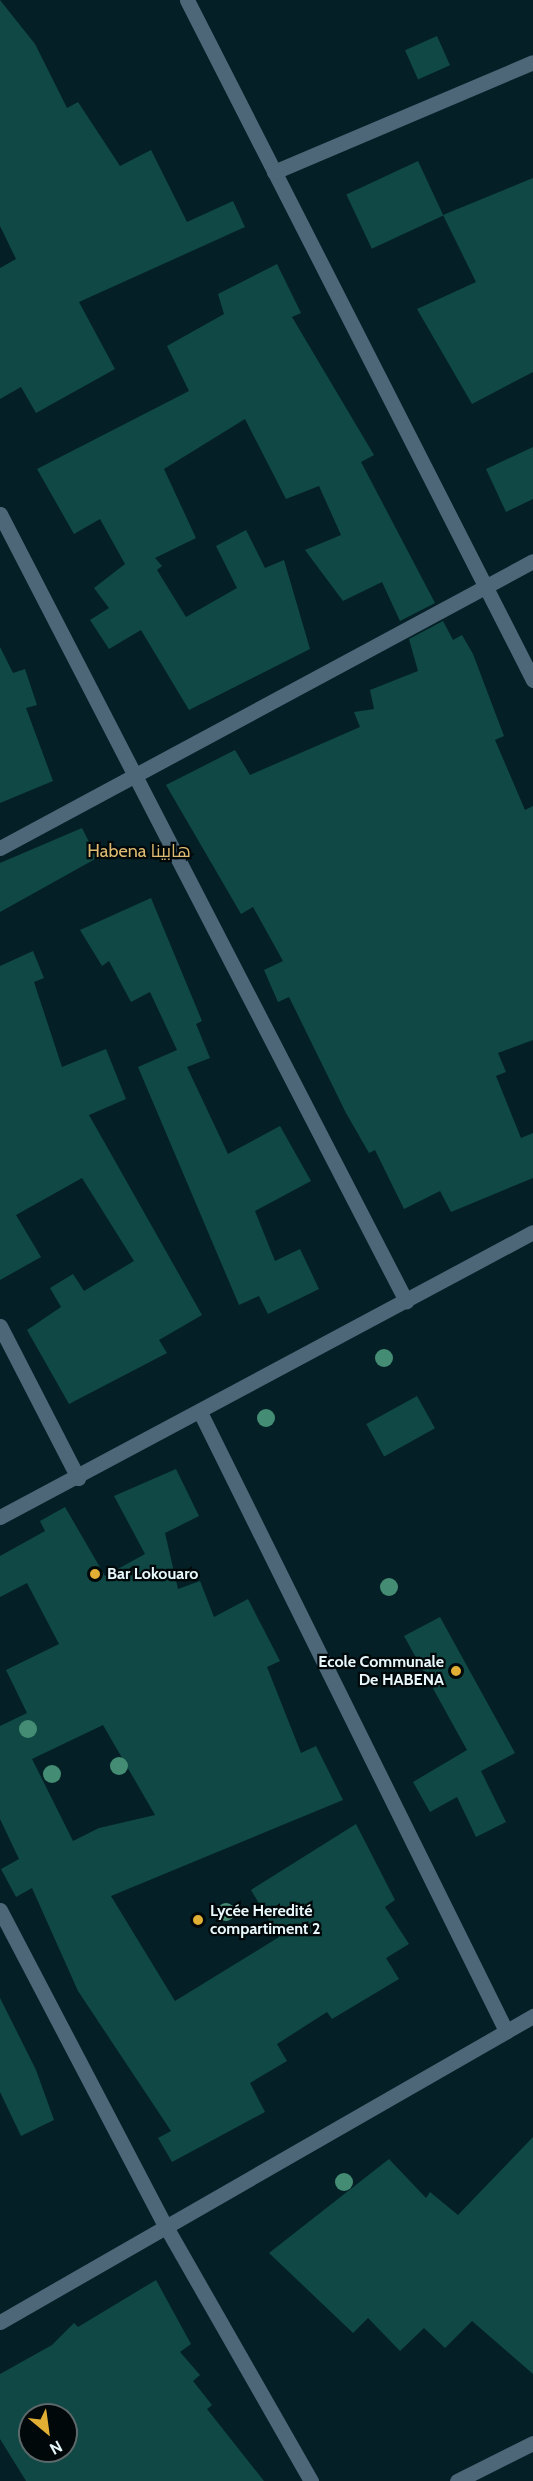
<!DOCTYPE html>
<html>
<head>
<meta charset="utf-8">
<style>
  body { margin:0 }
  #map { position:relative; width:533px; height:2481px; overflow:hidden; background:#042026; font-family:Cabin,Cairo,sans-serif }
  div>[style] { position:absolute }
  .building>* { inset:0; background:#0f4844; transform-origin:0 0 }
  .minor>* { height:15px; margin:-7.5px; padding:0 7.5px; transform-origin:7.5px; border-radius:7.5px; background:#4d6779 }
  .trees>* { width:18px; height:18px; margin:-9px; border-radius:50%; background:#448d74 }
  .dots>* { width:16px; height:16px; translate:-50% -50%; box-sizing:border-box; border:3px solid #01080a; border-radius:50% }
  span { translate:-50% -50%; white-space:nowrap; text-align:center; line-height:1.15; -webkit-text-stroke:4.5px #01080a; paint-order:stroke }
  .poi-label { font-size:16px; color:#e7f7fb; font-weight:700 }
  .left { translate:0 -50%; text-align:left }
  .right { translate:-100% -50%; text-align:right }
  .neighbourhood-label { font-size:18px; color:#debb72 }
  .north { position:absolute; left:18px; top:2403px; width:60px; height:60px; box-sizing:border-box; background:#01080a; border:2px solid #5d686a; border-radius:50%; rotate:151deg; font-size:16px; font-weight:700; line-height:24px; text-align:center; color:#e7f7fb }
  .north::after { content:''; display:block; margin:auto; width:21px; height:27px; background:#e1af34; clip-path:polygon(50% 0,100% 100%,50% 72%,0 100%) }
</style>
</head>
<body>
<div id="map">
  <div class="building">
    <i style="clip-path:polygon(0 0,35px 44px,67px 108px,78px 102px,120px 166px,151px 150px,187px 222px,233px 201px,245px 227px,79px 302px,115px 369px,36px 413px,21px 387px,0 399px,0 268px,16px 259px,0 226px)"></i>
    <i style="left:437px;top:36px;width:32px;height:35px;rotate:66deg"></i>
    <i style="left:418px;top:161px;width:60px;height:79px;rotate:65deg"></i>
    <i style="clip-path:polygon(533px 178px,533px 372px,472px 404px,417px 309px,476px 282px,443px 215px)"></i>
    <i style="clip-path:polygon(277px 264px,301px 313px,292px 317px,374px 455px,361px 462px,435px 603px,400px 621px,382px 582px,343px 601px,305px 550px,341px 535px,319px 486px,286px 499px,245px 419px,164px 469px,196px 538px,155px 558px,162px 566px,157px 570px,186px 617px,237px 588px,216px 546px,246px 530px,265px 568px,284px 560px,310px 649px,189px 710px,141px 630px,109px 649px,90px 620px,109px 608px,94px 588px,125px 564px,100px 519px,74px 534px,37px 469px,189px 391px,167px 346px,224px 314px,218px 294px)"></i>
    <i style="clip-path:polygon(533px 447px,533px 499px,506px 512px,486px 469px)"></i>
    <i style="clip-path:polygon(443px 621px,453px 640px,462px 635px,473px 654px,504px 736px,495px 740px,525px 810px,533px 806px,533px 1040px,498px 1053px,506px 1072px,496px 1076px,521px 1138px,533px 1133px,533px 1178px,451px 1212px,440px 1191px,404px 1209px,375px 1150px,369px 1153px,346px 1113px,289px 997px,278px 1002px,264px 970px,283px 961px,253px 907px,241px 914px,166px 785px,235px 750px,250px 775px,360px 727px,354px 712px,374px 709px,370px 690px,418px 671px,409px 639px)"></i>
    <i style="clip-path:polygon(0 647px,13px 673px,25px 669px,37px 705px,26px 708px,53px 781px,0 803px)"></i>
    <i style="clip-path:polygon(82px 828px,97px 858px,0 912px,0 863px)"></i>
    <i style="clip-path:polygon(151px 898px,202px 1021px,196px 1024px,210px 1058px,187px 1067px,228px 1154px,280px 1126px,311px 1181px,255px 1211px,275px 1261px,300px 1249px,319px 1289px,268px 1314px,259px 1296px,239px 1305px,138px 1067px,177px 1050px,150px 992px,131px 1002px,109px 961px,102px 966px,80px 930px)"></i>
    <i style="clip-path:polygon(33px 951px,44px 978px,34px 982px,62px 1067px,106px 1049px,126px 1099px,89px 1115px,202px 1315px,159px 1340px,167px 1353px,69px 1404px,27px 1330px,61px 1307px,50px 1288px,73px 1274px,84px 1291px,134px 1261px,82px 1178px,16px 1215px,41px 1257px,0 1280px,0 966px)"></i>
    <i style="left:417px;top:1396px;width:37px;height:58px;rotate:61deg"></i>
    <i style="clip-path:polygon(evenodd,176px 1469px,199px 1516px,165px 1533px,178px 1589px,200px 1581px,214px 1617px,248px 1599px,280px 1661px,267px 1667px,301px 1753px,316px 1746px,343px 1800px,111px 1896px,175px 2001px,279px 1937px,251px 1890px,356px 1824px,395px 1900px,385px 1907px,409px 1944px,386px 1958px,399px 1979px,332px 2019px,327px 2012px,277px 2044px,287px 2061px,250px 2083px,265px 2112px,172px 2162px,158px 2138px,171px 2131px,78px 1991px,32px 1888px,16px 1897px,1px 1869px,19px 1859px,0 1819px,0 1726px,27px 1713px,6px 1670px,59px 1644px,27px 1583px,0 1597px,0 1556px,45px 1531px,40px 1521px,65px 1507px,105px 1576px,145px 1554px,114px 1496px,176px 1469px,103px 1725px,155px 1815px,99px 1828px,73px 1841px,32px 1759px,103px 1725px)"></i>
    <i style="clip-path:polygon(440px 1617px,515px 1753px,481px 1771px,506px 1822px,476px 1837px,457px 1797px,430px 1812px,413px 1782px,467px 1750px,404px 1636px)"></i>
    <i style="clip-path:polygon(0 1998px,36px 2070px,54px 2120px,21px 2136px,0 2092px)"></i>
    <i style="clip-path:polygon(533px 2137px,533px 2374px,472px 2321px,445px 2348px,424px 2328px,400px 2351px,368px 2318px,353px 2333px,269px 2253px,389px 2159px,426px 2198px,430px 2192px,458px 2215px)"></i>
    <i style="clip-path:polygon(evenodd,156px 2280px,191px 2344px,180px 2352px,200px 2375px,193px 2381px,212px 2405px,207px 2409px,264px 2481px,26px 2481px,0 2439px,0 2374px,52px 2345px,74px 2323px,78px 2327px,156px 2280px,30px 2415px,66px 2415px,66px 2451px,30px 2451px,30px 2415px)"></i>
  </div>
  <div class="minor">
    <i style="left:187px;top:0;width:763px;rotate:63.03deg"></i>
    <i style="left:274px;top:172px;width:281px;rotate:-23deg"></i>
    <i style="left:0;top:514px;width:886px;rotate:62.71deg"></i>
    <i style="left:0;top:848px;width:605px;rotate:-28.3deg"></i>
    <i style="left:0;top:1326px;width:171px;rotate:62.8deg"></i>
    <i style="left:200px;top:1412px;width:691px;rotate:63.69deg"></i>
    <i style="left:0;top:1517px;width:604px;rotate:-28.13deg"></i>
    <i style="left:0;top:1910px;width:356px;rotate:62.4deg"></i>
    <i style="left:165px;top:2225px;width:295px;rotate:60.3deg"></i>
    <i style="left:0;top:2322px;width:615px;rotate:-29.86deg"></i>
    <i style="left:457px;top:2481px;width:85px;rotate:-26.6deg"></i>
  </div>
  <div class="trees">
    <i style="left:384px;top:1358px"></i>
    <i style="left:266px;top:1418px"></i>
    <i style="left:389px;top:1587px"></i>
    <i style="left:28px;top:1729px"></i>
    <i style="left:119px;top:1766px"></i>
    <i style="left:52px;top:1774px"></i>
    <i style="left:226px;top:1912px"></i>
    <i style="left:344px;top:2182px"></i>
  </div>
  <div class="dots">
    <i style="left:95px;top:1574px;background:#e1af34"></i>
    <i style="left:456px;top:1671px;background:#e1af34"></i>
    <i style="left:198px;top:1920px;background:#e1af34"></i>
  </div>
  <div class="poi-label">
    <span class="left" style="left:107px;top:1574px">Bar Lokouaro</span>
    <span class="right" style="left:444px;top:1671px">Ecole Communale<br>De HABENA</span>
    <span class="left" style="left:210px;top:1920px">Lycée Heredité<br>compartiment 2</span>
  </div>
  <div class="neighbourhood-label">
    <span style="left:139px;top:851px">Habena هابينا</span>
  </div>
  <div class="north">N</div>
</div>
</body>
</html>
